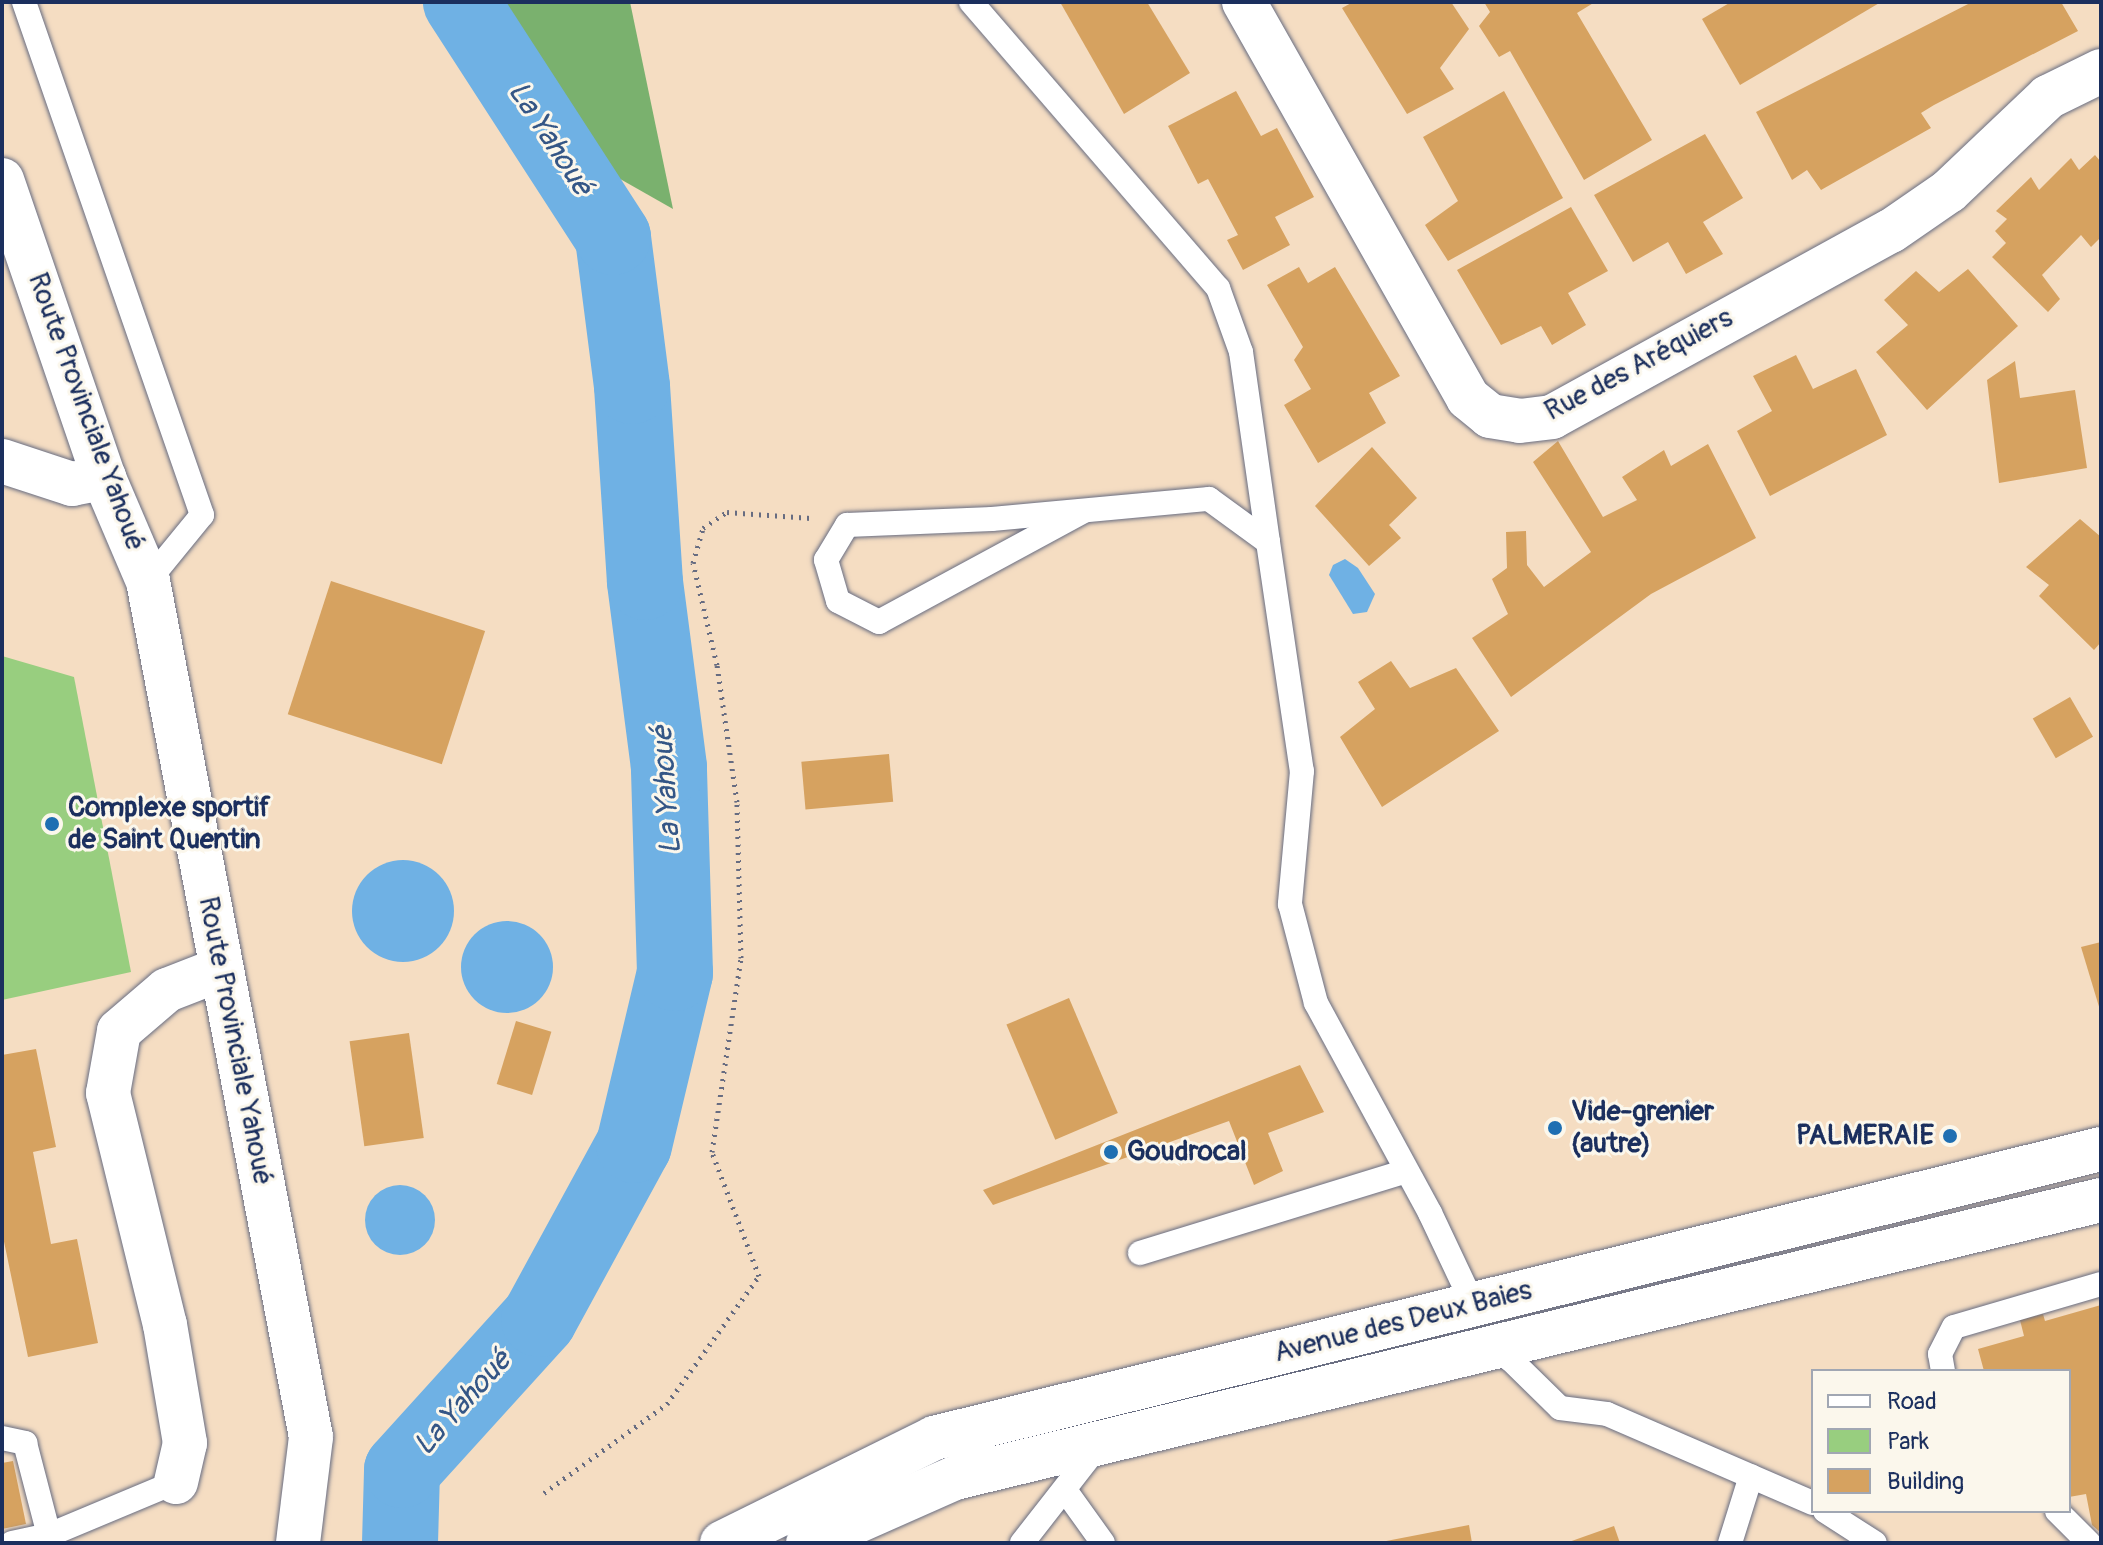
<!DOCTYPE html>
<html>
<head>
<meta charset="utf-8">
<style>
  body { margin:0 }
  #map { position:relative; width:2103px; height:1545px; overflow:hidden; background:#f5ddc2; font-family:Pangolin,sans-serif }
  div>[style] { position:absolute }
  .green>* { inset:0; background:#98ce7f }
  .forest>* { inset:0; background:#7ab16e }
  .water>* { inset:0; background:#6fb1e4 }
  .round { border-radius:50% }
  .river>* { height:76px; margin:-38px; padding:0 38px; transform-origin:38px; border-radius:38px; background:#6fb1e4 }
  .building>* { inset:0; background:#d6a260; transform-origin:0 0 }
  .path>* { height:5px; margin-top:-2.5px; transform-origin:0; background:repeating-linear-gradient(90deg,#676c81 0 2px,transparent 0 8px) }
  .roads { filter:drop-shadow(0 0 2px #676c81) drop-shadow(0 0 2px #676c81) }
  .service>* { height:24px; margin:-12px; padding:0 12px; transform-origin:12px; border-radius:12px; background:#fff }
  .minor>* { height:44px; margin:-22px; padding:0 22px; transform-origin:22px; border-radius:22px; background:#fff }
  .secondary>* { height:44px; margin:-22px; padding:0 22px; transform-origin:22px; border-radius:22px; background:#fff }
  .primary>* { height:44px; margin:-22px; padding:0 22px; transform-origin:22px; border-radius:22px; background:#fff }
  .dots>* { width:22px; height:22px; translate:-50% -50%; box-sizing:border-box; border:4px solid #fbf7ec; border-radius:50% }
  span { translate:-50% -50%; white-space:nowrap; text-align:center; line-height:1.15; -webkit-text-stroke:6px #fbf7ec; paint-order:stroke }
  .street-label { font-size:28px; color:#1b2f5e }
  .poi-label { font-size:28px; color:#1b2f5e; font-weight:700 }
  .left { translate:0 -50%; text-align:left }
  .right { translate:-100% -50%; text-align:right }
  .water-label { font-size:30px; color:#345686; font-style:italic }
  .frame { position:absolute; inset:0; border:4px solid #1b2f5e; pointer-events:none }
  .legend { position:absolute; left:1811px; top:1369px; width:260px; height:144px; box-sizing:border-box; background:#fbf7ec; border:2px solid #a1a7b3; margin:0; padding:10px 14px; list-style:none; font-size:24px; color:#1b2f5e }
  .legend li { display:flex; align-items:center; gap:16px; height:40px }
  .legend b { width:40px; border:2px solid #a1a7b3 }
</style>
</head>
<body>
<div id="map">
  <div class="green">
    <i style="clip-path:polygon(2px 656px,74px 677px,131px 972px,2px 1000px)"></i>
  </div>
  <div class="forest">
    <i style="clip-path:polygon(485px 2px,630px 2px,673px 209px,592px 163px)"></i>
  </div>
  <div class="water">
    <i style="clip-path:polygon(1345px 559px,1358px 568px,1375px 594px,1367px 612px,1353px 614px,1329px 575px,1333px 565px)"></i>
    <i class="round" style="left:352px;top:860px;width:102px;height:102px"></i>
    <i class="round" style="left:461px;top:921px;width:92px;height:92px"></i>
    <i class="round" style="left:365px;top:1185px;width:70px;height:70px"></i>
  </div>
  <div class="river">
    <i style="left:400px;top:1543px;width:73px;rotate:-88.4deg"></i>
    <i style="left:402px;top:1470px;width:204px;rotate:-47.8deg"></i>
    <i style="left:539px;top:1319px;width:198px;rotate:-61.4deg"></i>
    <i style="left:634px;top:1145px;width:177px;rotate:-76.6deg"></i>
    <i style="left:675px;top:973px;width:206px;rotate:-91.7deg"></i>
    <i style="left:669px;top:767px;width:187px;rotate:-97.4deg"></i>
    <i style="left:645px;top:582px;width:196px;rotate:-93.8deg"></i>
    <i style="left:632px;top:386px;width:150px;rotate:-97.3deg"></i>
    <i style="left:613px;top:237px;width:280px;rotate:-122.9deg"></i>
  </div>
  <div class="building">
    <i style="clip-path:polygon(1060px 2px,1147px 2px,1190px 73px,1124px 114px)"></i>
    <i style="clip-path:polygon(1353px 2px,1451px 2px,1469px 29px,1440px 68px,1454px 89px,1407px 114px,1342px 8px)"></i>
    <i style="clip-path:polygon(1484px 2px,1595px 2px,1577px 13px,1652px 140px,1584px 180px,1510px 51px,1499px 57px,1479px 26px,1490px 12px)"></i>
    <i style="clip-path:polygon(1731px 2px,1881px 2px,1740px 85px,1702px 19px)"></i>
    <i style="clip-path:polygon(1972px 2px,2061px 2px,2078px 31px,1934px 105px,1921px 113px,1931px 128px,1821px 190px,1807px 170px,1792px 180px,1756px 112px)"></i>
    <i style="clip-path:polygon(1236px 91px,1261px 136px,1277px 128px,1314px 197px,1275px 217px,1290px 245px,1243px 270px,1227px 240px,1238px 235px,1208px 179px,1198px 184px,1168px 126px)"></i>
    <i style="clip-path:polygon(1504px 91px,1563px 198px,1448px 261px,1425px 225px,1458px 201px,1423px 137px)"></i>
    <i style="clip-path:polygon(1705px 134px,1743px 198px,1703px 222px,1723px 254px,1686px 274px,1668px 242px,1633px 262px,1594px 195px)"></i>
    <i style="clip-path:polygon(2095px 155px,2101px 162px,2101px 237px,2091px 247px,2081px 235px,2042px 275px,2060px 299px,2048px 312px,1992px 257px,2006px 243px,1995px 231px,2007px 219px,1996px 211px,2031px 177px,2039px 190px,2071px 158px,2079px 170px)"></i>
    <i style="clip-path:polygon(1571px 207px,1608px 271px,1568px 293px,1586px 325px,1552px 345px,1541px 326px,1501px 345px,1457px 270px)"></i>
    <i style="clip-path:polygon(1299px 267px,1308px 283px,1335px 267px,1400px 376px,1369px 393px,1386px 423px,1318px 463px,1284px 405px,1311px 389px,1294px 360px,1303px 347px,1267px 285px)"></i>
    <i style="clip-path:polygon(1968px 269px,2018px 326px,1927px 410px,1876px 352px,1908px 325px,1884px 300px,1916px 271px,1939px 292px)"></i>
    <i style="clip-path:polygon(1796px 355px,1813px 389px,1856px 369px,1887px 435px,1770px 496px,1737px 431px,1772px 411px,1753px 376px)"></i>
    <i style="clip-path:polygon(2015px 361px,2020px 398px,2075px 390px,2087px 468px,1999px 483px,1987px 380px)"></i>
    <i style="clip-path:polygon(1558px 441px,1603px 517px,1637px 500px,1622px 477px,1664px 450px,1671px 466px,1708px 444px,1756px 538px,1651px 594px,1511px 697px,1472px 638px,1508px 614px,1492px 579px,1507px 568px,1506px 532px,1526px 531px,1527px 565px,1544px 587px,1591px 552px,1533px 462px)"></i>
    <i style="clip-path:polygon(1372px 447px,1417px 498px,1389px 525px,1401px 538px,1369px 566px,1315px 506px)"></i>
    <i style="clip-path:polygon(2080px 519px,2101px 537px,2101px 642px,2094px 650px,2039px 596px,2049px 585px,2026px 567px)"></i>
    <i style="left:331px;top:581px;width:162px;height:140px;rotate:18deg"></i>
    <i style="clip-path:polygon(1391px 661px,1410px 688px,1456px 668px,1499px 731px,1382px 807px,1340px 737px,1375px 709px,1358px 682px)"></i>
    <i style="left:2070px;top:697px;width:46px;height:43px;rotate:60deg"></i>
    <i style="left:889px;top:754px;width:48px;height:88px;rotate:85deg"></i>
    <i style="clip-path:polygon(2101px 942px,2101px 1009px,2100px 1010px,2081px 947px)"></i>
    <i style="left:1069px;top:998px;width:125px;height:68px;rotate:67deg"></i>
    <i style="left:516px;top:1021px;width:37px;height:66px;rotate:17deg"></i>
    <i style="left:409px;top:1033px;width:106px;height:60px;rotate:82deg"></i>
    <i style="clip-path:polygon(36px 1049px,56px 1147px,33px 1152px,51px 1244px,77px 1239px,98px 1343px,28px 1357px,2px 1232px,2px 1055px)"></i>
    <i style="clip-path:polygon(1300px 1065px,1324px 1112px,1268px 1133px,1283px 1171px,1254px 1185px,1229px 1121px,993px 1205px,983px 1190px)"></i>
    <i style="clip-path:polygon(2101px 1305px,2101px 1533px,2092px 1525px,2086px 1494px,2069px 1497px,2069px 1371px,1984px 1371px,1978px 1349px,2024px 1336px,2020px 1320px,2043px 1314px,2045px 1321px)"></i>
    <i style="clip-path:polygon(13px 1461px,26px 1524px,2px 1529px,2px 1463px)"></i>
    <i style="clip-path:polygon(1469px 1525px,1472px 1543px,1382px 1543px,1381px 1542px)"></i>
    <i style="clip-path:polygon(1614px 1526px,1620px 1543px,1566px 1543px)"></i>
  </div>
  <div class="path">
    <i style="left:544px;top:1493px;width:152px;rotate:-35.9deg"></i>
    <i style="left:667px;top:1404px;width:158px;rotate:-54.3deg"></i>
    <i style="left:759px;top:1276px;width:133px;rotate:-110.8deg"></i>
    <i style="left:712px;top:1152px;width:196px;rotate:-81.5deg"></i>
    <i style="left:741px;top:958px;width:156px;rotate:-91.5deg"></i>
    <i style="left:737px;top:802px;width:138px;rotate:-98.3deg"></i>
    <i style="left:717px;top:665px;width:105px;rotate:-103.2deg"></i>
    <i style="left:693px;top:563px;width:36px;rotate:-74deg"></i>
    <i style="left:703px;top:528px;width:29px;rotate:-34deg"></i>
    <i style="left:727px;top:512px;width:84px;rotate:4.1deg"></i>
  </div>
  <div class="roads">
    <div class="service">
      <i style="left:24px;top:2px;width:543px;rotate:70.86deg"></i>
      <i style="left:202px;top:515px;width:85px;rotate:129.3deg"></i>
      <i style="left:971px;top:2px;width:378px;rotate:49.2deg"></i>
      <i style="left:1218px;top:288px;width:68px;rotate:70.2deg"></i>
      <i style="left:1241px;top:352px;width:192px;rotate:81.9deg"></i>
      <i style="left:1084px;top:511px;width:233px;rotate:151.6deg"></i>
      <i style="left:879px;top:622px;width:46px;rotate:-152.9deg"></i>
      <i style="left:838px;top:601px;width:43px;rotate:-106.3deg"></i>
      <i style="left:826px;top:560px;width:41px;rotate:-59deg"></i>
      <i style="left:847px;top:525px;width:145px;rotate:-2.4deg"></i>
      <i style="left:992px;top:519px;width:218px;rotate:-5.3deg"></i>
      <i style="left:1209px;top:499px;width:73px;rotate:36.1deg"></i>
      <i style="left:1268px;top:542px;width:232px;rotate:81.6deg"></i>
      <i style="left:1302px;top:771px;width:134px;rotate:95.2deg"></i>
      <i style="left:1290px;top:904px;width:102px;rotate:75.3deg"></i>
      <i style="left:1316px;top:1003px;width:239px;rotate:61.5deg"></i>
      <i style="left:1430px;top:1213px;width:101px;rotate:64.7deg"></i>
      <i style="left:1140px;top:1253px;width:278px;rotate:-17.1deg"></i>
      <i style="left:1503px;top:1346px;width:15px;rotate:62deg"></i>
      <i style="left:1510px;top:1359px;width:70px;rotate:44.4deg"></i>
      <i style="left:1560px;top:1408px;width:47px;rotate:7.3deg"></i>
      <i style="left:1607px;top:1414px;width:224px;rotate:23.4deg"></i>
      <i style="left:1943px;top:1371px;width:17px;rotate:-100deg"></i>
      <i style="left:1940px;top:1354px;width:30px;rotate:-63deg"></i>
      <i style="left:1954px;top:1327px;width:153px;rotate:-16.3deg"></i>
      <i style="left:2px;top:1438px;width:24px;rotate:12deg"></i>
      <i style="left:25px;top:1443px;width:95px;rotate:75.4deg"></i>
      <i style="left:1065px;top:1490px;width:65px;rotate:54.4deg"></i>
      <i style="left:1825px;top:1511px;width:59px;rotate:32.6deg"></i>
      <i style="left:2057px;top:1511px;width:45px;rotate:45deg"></i>
      <i style="left:12px;top:1543px;width:38px;rotate:-12deg"></i>
      <i style="left:49px;top:1535px;width:138px;rotate:-22.7deg"></i>
      <i style="left:1022px;top:1543px;width:122px;rotate:-52deg"></i>
      <i style="left:1730px;top:1543px;width:70px;rotate:-72.6deg"></i>
    </div>
    <div class="minor">
      <i style="left:1244px;top:2px;width:455px;rotate:60.5deg"></i>
      <i style="left:1468px;top:398px;width:28px;rotate:39deg"></i>
      <i style="left:1490px;top:416px;width:30px;rotate:9deg"></i>
      <i style="left:1520px;top:421px;width:32px;rotate:-7deg"></i>
      <i style="left:1552px;top:417px;width:387px;rotate:-28.8deg"></i>
      <i style="left:1891px;top:231px;width:70px;rotate:-34.6deg"></i>
      <i style="left:1949px;top:191px;width:137px;rotate:-43.5deg"></i>
      <i style="left:2048px;top:97px;width:59px;rotate:-26.1deg"></i>
      <i style="left:2px;top:461px;width:74px;rotate:18.2deg"></i>
      <i style="left:72px;top:484px;width:33px;rotate:-11deg"></i>
      <i style="left:176px;top:1482px;width:40px;rotate:-77deg"></i>
      <i style="left:185px;top:1443px;width:120px;rotate:-99.6deg"></i>
      <i style="left:165px;top:1325px;width:239px;rotate:-103.8deg"></i>
      <i style="left:108px;top:1093px;width:63px;rotate:-79.9deg"></i>
      <i style="left:119px;top:1031px;width:63px;rotate:-40.5deg"></i>
      <i style="left:167px;top:990px;width:58px;rotate:-21.3deg"></i>
    </div>
    <div class="secondary">
      <i style="left:2px;top:180px;width:315px;rotate:71.1deg"></i>
      <i style="left:104px;top:478px;width:112px;rotate:66.9deg"></i>
      <i style="left:148px;top:581px;width:871px;rotate:79.22deg"></i>
      <i style="left:311px;top:1437px;width:107px;rotate:97deg"></i>
    </div>
    <div class="primary">
      <i style="left:722px;top:1543px;width:237px;rotate:-26.3deg"></i>
      <i style="left:934px;top:1438px;width:1202px;rotate:-13.91deg"></i>
      <i style="left:808px;top:1543px;width:161px;rotate:-23.9deg"></i>
      <i style="left:955px;top:1478px;width:1179px;rotate:-13.64deg"></i>
    </div>
  </div>
  <div class="dots">
    <i style="left:52px;top:824px;background:#1f6fb2"></i>
    <i style="left:1555px;top:1128px;background:#1f6fb2"></i>
    <i style="left:1950px;top:1136px;background:#1f6fb2"></i>
    <i style="left:1111px;top:1152px;background:#1f6fb2"></i>
  </div>
  <div class="street-label">
    <span style="left:1639px;top:365px;rotate:-28deg">Rue des Aréquiers</span>
    <span style="left:86px;top:412px;rotate:70deg">Route Provinciale Yahoué</span>
    <span style="left:235px;top:1041px;rotate:79deg">Route Provinciale Yahoué</span>
    <span style="left:1403px;top:1322px;rotate:-14deg">Avenue des Deux Baies</span>
  </div>
  <div class="poi-label">
    <span class="left" style="left:68px;top:824px">Complexe sportif<br>de Saint Quentin</span>
    <span class="left" style="left:1571px;top:1128px">Vide-grenier<br>(autre)</span>
    <span class="right" style="left:1934px;top:1136px">PALMERAIE</span>
    <span class="left" style="left:1127px;top:1152px">Goudrocal</span>
  </div>
  <div class="water-label">
    <span style="left:550px;top:139px;rotate:57deg">La Yahoué</span>
    <span style="left:667px;top:790px;rotate:-94deg">La Yahoué</span>
    <span style="left:463px;top:1403px;rotate:-48deg">La Yahoué</span>
  </div>
  <div class="frame"></div>
  <ul class="legend">
  <li><b style="height:10px;background:#fff"></b>Road</li>
  <li><b style="height:22px;background:#98ce7f"></b>Park</li>
  <li><b style="height:22px;background:#d6a260"></b>Building</li>
  </ul>
</div>
</body>
</html>
